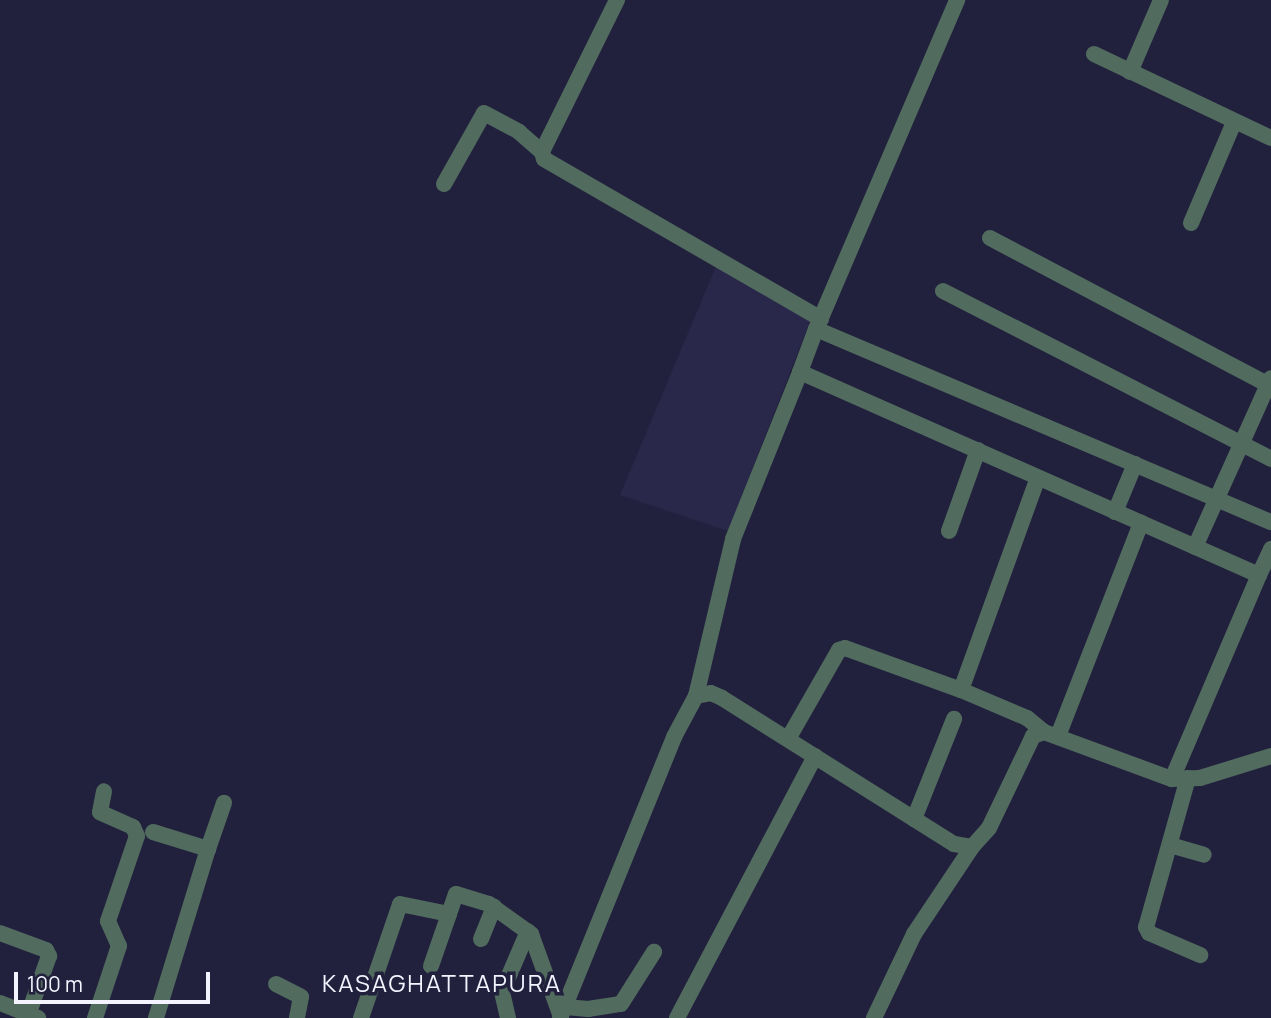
<!DOCTYPE html>
<html>
<head>
<meta charset="utf-8">
<style>
  body { margin:0 }
  #map { position:relative; width:1271px; height:1018px; overflow:hidden; background:#22213d; font-family:Manrope,sans-serif }
  div>[style] { position:absolute }
  .built>* { inset:0; background:#29284a }
  .minor>* { height:16px; margin:-8px; padding:0 8px; transform-origin:8px; border-radius:8px; background:#516b5e }
  span { translate:-50% -50%; white-space:nowrap; text-align:center; line-height:1.15; -webkit-text-stroke:7px #22213d; paint-order:stroke }
  .quarter-label { font-size:24px; color:#f3f4ff; letter-spacing:2px }
  .scale { position:absolute; left:14px; top:972px; width:196px; height:32px; box-sizing:border-box; border:4px solid #f3f4ff; border-top:0; padding-left:9px; font-size:21px; line-height:24px; white-space:nowrap; color:#f3f4ff; -webkit-text-stroke:5px #22213d; paint-order:stroke }
</style>
</head>
<body>
<div id="map">
  <div class="built">
    <i style="clip-path:polygon(717px 264px,810px 321px,728px 531px,620px 495px)"></i>
  </div>
  <div class="minor">
    <i style="left:617px;top:0;width:169px;rotate:116.3deg"></i>
    <i style="left:542px;top:152px;width:7px;rotate:74deg"></i>
    <i style="left:544px;top:159px;width:320px;rotate:30deg"></i>
    <i style="left:1094px;top:54px;width:196px;rotate:25.4deg"></i>
    <i style="left:1130px;top:72px;width:78px;rotate:-66.7deg"></i>
    <i style="left:444px;top:184px;width:81px;rotate:-60.6deg"></i>
    <i style="left:484px;top:113px;width:40px;rotate:28deg"></i>
    <i style="left:519px;top:132px;width:30px;rotate:41deg"></i>
    <i style="left:1191px;top:223px;width:110px;rotate:-66.9deg"></i>
    <i style="left:990px;top:238px;width:318px;rotate:27.8deg"></i>
    <i style="left:943px;top:291px;width:369px;rotate:27.1deg"></i>
    <i style="left:817px;top:327px;width:356px;rotate:-66.8deg"></i>
    <i style="left:800px;top:372px;width:46px;rotate:-69.6deg"></i>
    <i style="left:816px;top:329px;width:494px;rotate:23deg"></i>
    <i style="left:1115px;top:512px;width:52px;rotate:-67.4deg"></i>
    <i style="left:949px;top:531px;width:86px;rotate:-70.3deg"></i>
    <i style="left:1195px;top:547px;width:185px;rotate:-65.8deg"></i>
    <i style="left:1259px;top:575px;width:29px;rotate:-65deg"></i>
    <i style="left:961px;top:690px;width:226px;rotate:-70.1deg"></i>
    <i style="left:696px;top:696px;width:161px;rotate:-76.7deg"></i>
    <i style="left:733px;top:539px;width:180px;rotate:-68.1deg"></i>
    <i style="left:800px;top:372px;width:502px;rotate:23.86deg"></i>
    <i style="left:1259px;top:575px;width:222px;rotate:113.1deg"></i>
    <i style="left:1058px;top:736px;width:229px;rotate:-68.7deg"></i>
    <i style="left:788px;top:739px;width:103px;rotate:-60.2deg"></i>
    <i style="left:839px;top:650px;width:6px;rotate:-18deg"></i>
    <i style="left:845px;top:648px;width:123px;rotate:19.9deg"></i>
    <i style="left:961px;top:690px;width:72px;rotate:23deg"></i>
    <i style="left:1027px;top:718px;width:22px;rotate:39deg"></i>
    <i style="left:1188px;top:778px;width:155px;rotate:105.7deg"></i>
    <i style="left:1146px;top:927px;width:7px;rotate:63deg"></i>
    <i style="left:1149px;top:933px;width:56px;rotate:23.3deg"></i>
    <i style="left:914px;top:819px;width:108px;rotate:-68.2deg"></i>
    <i style="left:153px;top:832px;width:58px;rotate:17.2deg"></i>
    <i style="left:208px;top:849px;width:177px;rotate:107.1deg"></i>
    <i style="left:1170px;top:845px;width:35px;rotate:16deg"></i>
    <i style="left:208px;top:849px;width:49px;rotate:-70.8deg"></i>
    <i style="left:0;top:933px;width:49px;rotate:20.3deg"></i>
    <i style="left:46px;top:950px;width:7px;rotate:63deg"></i>
    <i style="left:49px;top:956px;width:66px;rotate:109.5deg"></i>
    <i style="left:481px;top:939px;width:35px;rotate:-68deg"></i>
    <i style="left:431px;top:966px;width:55px;rotate:-70.9deg"></i>
    <i style="left:276px;top:984px;width:28px;rotate:27deg"></i>
    <i style="left:301px;top:997px;width:21px;rotate:101deg"></i>
    <i style="left:0;top:1003px;width:41px;rotate:21.5deg"></i>
    <i style="left:566px;top:1007px;width:22px;rotate:5deg"></i>
    <i style="left:588px;top:1009px;width:33px;rotate:-9deg"></i>
    <i style="left:621px;top:1004px;width:62px;rotate:-57.6deg"></i>
    <i style="left:95px;top:1018px;width:76px;rotate:-71.6deg"></i>
    <i style="left:119px;top:946px;width:27px;rotate:-114deg"></i>
    <i style="left:108px;top:921px;width:90px;rotate:-71.2deg"></i>
    <i style="left:137px;top:836px;width:10px;rotate:-114deg"></i>
    <i style="left:133px;top:827px;width:36px;rotate:-156deg"></i>
    <i style="left:100px;top:812px;width:21px;rotate:-79deg"></i>
    <i style="left:361px;top:1018px;width:120px;rotate:-71.1deg"></i>
    <i style="left:400px;top:904px;width:50px;rotate:11.5deg"></i>
    <i style="left:449px;top:914px;width:21px;rotate:-71deg"></i>
    <i style="left:456px;top:894px;width:34px;rotate:17deg"></i>
    <i style="left:489px;top:904px;width:52px;rotate:35.5deg"></i>
    <i style="left:531px;top:934px;width:88px;rotate:70.1deg"></i>
    <i style="left:508px;top:1018px;width:27px;rotate:-103deg"></i>
    <i style="left:502px;top:992px;width:66px;rotate:-66.9deg"></i>
    <i style="left:560px;top:1018px;width:303px;rotate:-67.9deg"></i>
    <i style="left:674px;top:737px;width:47px;rotate:-61.8deg"></i>
    <i style="left:696px;top:696px;width:15px;rotate:-11deg"></i>
    <i style="left:711px;top:693px;width:12px;rotate:24deg"></i>
    <i style="left:722px;top:698px;width:274px;rotate:32.2deg"></i>
    <i style="left:954px;top:844px;width:18px;rotate:9deg"></i>
    <i style="left:972px;top:847px;width:25px;rotate:-48deg"></i>
    <i style="left:989px;top:828px;width:102px;rotate:-64.4deg"></i>
    <i style="left:1033px;top:736px;width:12px;rotate:-20deg"></i>
    <i style="left:1044px;top:732px;width:136px;rotate:20.2deg"></i>
    <i style="left:1172px;top:779px;width:28px;rotate:-2deg"></i>
    <i style="left:1200px;top:778px;width:74px;rotate:-17.2deg"></i>
    <i style="left:677px;top:1018px;width:296px;rotate:-62.2deg"></i>
    <i style="left:874px;top:1018px;width:93px;rotate:-64.5deg"></i>
    <i style="left:914px;top:934px;width:105px;rotate:-56.3deg"></i>
  </div>
  <div class="quarter-label">
    <span style="left:442px;top:983px">KASAGHATTAPURA</span>
  </div>
  <div class="scale">100 m</div>
</div>
</body>
</html>
